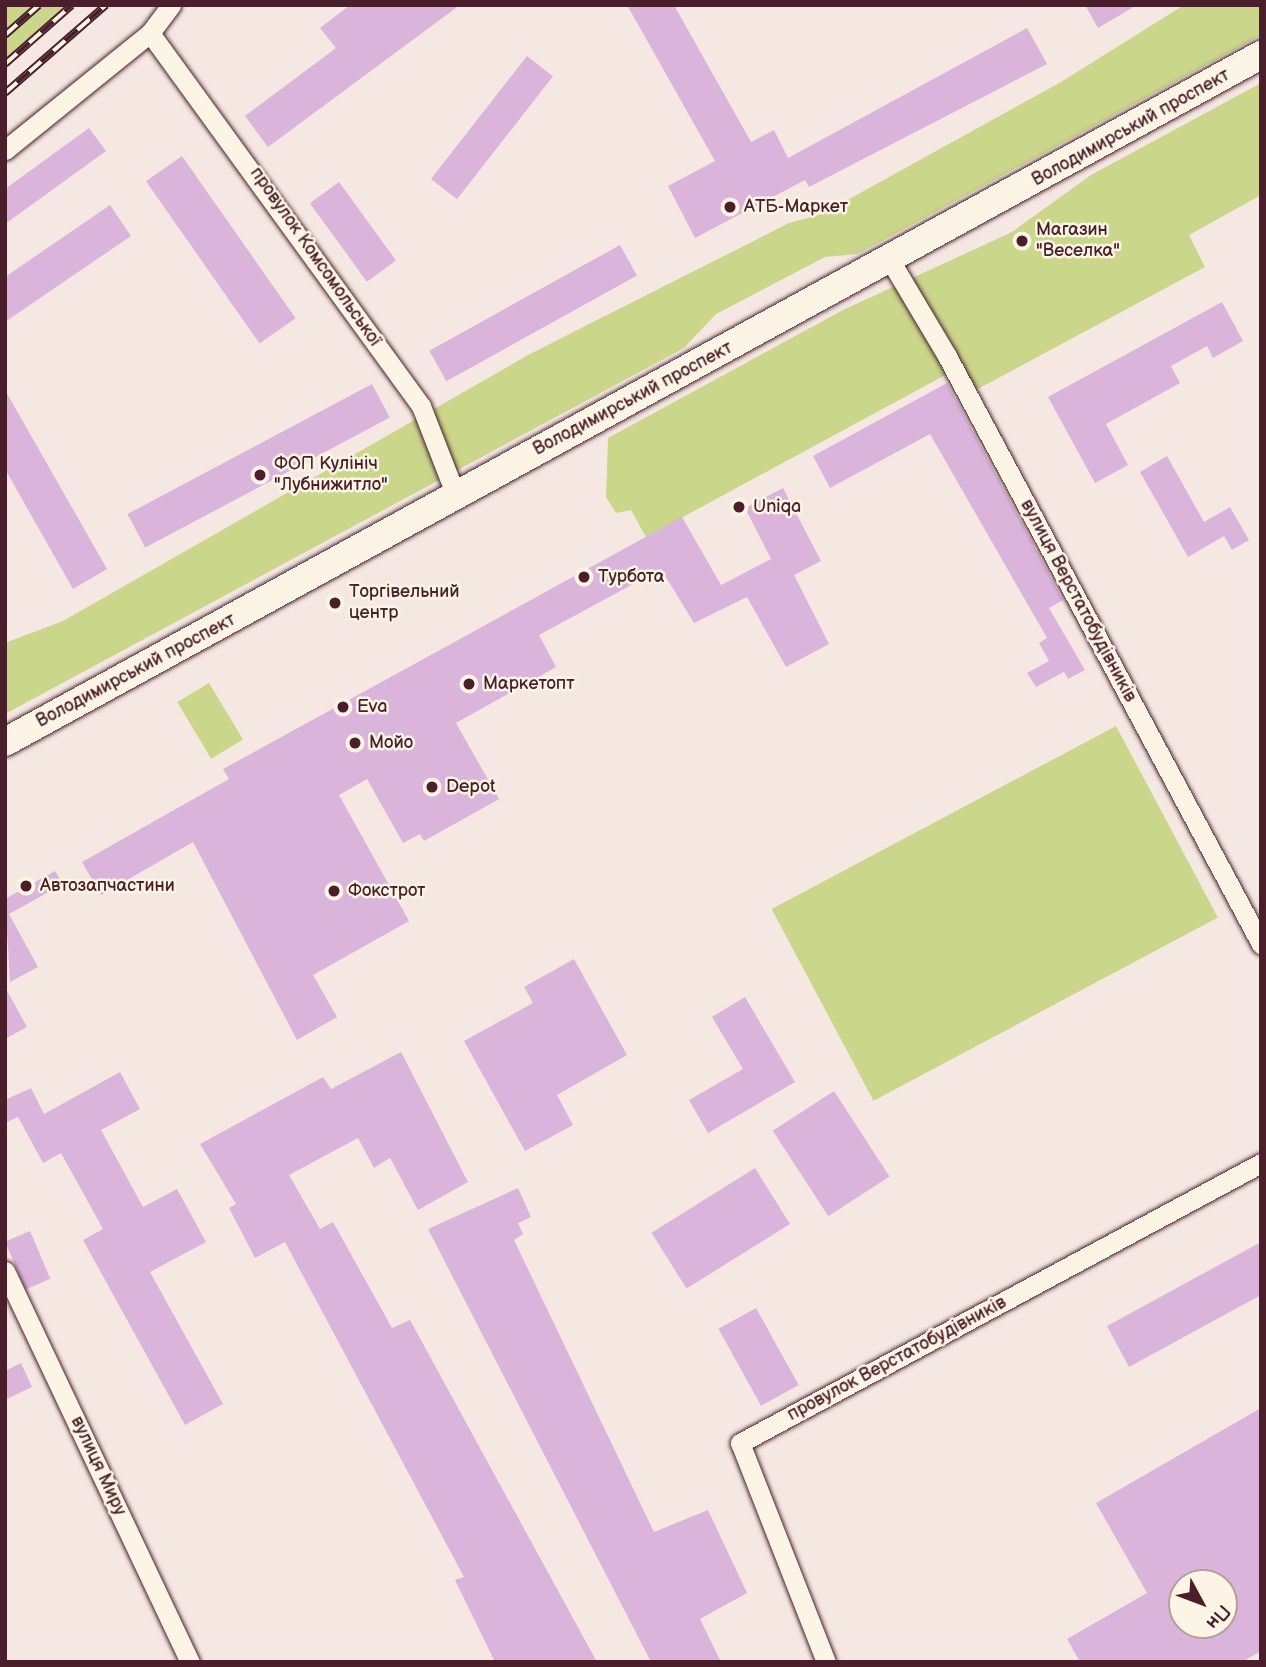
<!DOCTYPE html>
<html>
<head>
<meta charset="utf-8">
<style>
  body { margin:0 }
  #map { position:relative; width:1266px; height:1667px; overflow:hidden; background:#f5e8e3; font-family:"Balsamiq Sans",sans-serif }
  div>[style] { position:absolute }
  .green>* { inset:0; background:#cad68a; transform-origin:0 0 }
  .building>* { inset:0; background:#dbb4dc; transform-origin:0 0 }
  .roads { filter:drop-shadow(0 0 2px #4a1f2b) drop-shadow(0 0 2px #4a1f2b) }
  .street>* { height:19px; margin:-9.5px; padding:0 9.5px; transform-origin:9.5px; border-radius:9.5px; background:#fcf5e5 }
  .secondary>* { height:28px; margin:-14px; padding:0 14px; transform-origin:14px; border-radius:14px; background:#fcf5e5 }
  .rail>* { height:8px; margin-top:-4px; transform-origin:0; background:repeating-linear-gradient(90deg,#fcf5e5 0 16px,#4a1f2b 0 32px); box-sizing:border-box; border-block:2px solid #4a1f2b }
  .dots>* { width:19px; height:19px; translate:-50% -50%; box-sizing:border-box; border:4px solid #fcf5e5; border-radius:50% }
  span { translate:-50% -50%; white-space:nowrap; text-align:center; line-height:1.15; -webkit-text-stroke:5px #fcf5e5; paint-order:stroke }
  .street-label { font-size:18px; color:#4a1f2b }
  .poi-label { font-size:18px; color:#4a1f2b }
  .left { translate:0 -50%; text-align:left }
  .frame { position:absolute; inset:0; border:7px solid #4a1f2b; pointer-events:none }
  .north { position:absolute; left:1168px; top:1569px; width:70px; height:70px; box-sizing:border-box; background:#fcf5e5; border:2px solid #b59f9b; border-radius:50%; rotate:131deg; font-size:19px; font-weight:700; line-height:28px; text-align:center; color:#4a1f2b }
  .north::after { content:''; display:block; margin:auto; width:24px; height:32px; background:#4a1f2b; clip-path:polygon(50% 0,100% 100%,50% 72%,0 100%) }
</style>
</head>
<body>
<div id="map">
  <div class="green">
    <i style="clip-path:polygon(5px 5px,68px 5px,5px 60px)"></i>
    <i style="clip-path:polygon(1184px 5px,1261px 5px,1261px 35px,858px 254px,825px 257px,716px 314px,684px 348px,5px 714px,5px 643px,63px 621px,530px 354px,789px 223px,822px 214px,1061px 82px)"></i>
    <i style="clip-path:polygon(1261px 83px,1261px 195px,1189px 235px,1205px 267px,974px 391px,960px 367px,646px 537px,631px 510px,616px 513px,606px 497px,608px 438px,843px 310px,1012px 232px,1091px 175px)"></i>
    <i style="left:209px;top:683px;width:66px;height:37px;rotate:59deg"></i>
    <i style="left:1116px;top:726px;width:217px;height:390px;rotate:62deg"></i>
  </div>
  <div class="building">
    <i style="clip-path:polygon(350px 5px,460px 5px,268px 147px,245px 116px,336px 48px,320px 28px)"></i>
    <i style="clip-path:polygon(627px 5px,674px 5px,751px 142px,774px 130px,788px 158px,1027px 28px,1047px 64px,809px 187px,805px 180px,695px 238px,668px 186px,715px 161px)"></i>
    <i style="clip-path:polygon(1085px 5px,1137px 5px,1098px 28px)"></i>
    <i style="left:527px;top:56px;width:33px;height:156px;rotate:38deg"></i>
    <i style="clip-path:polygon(89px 128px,106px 151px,5px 224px,5px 189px)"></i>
    <i style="left:182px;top:156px;width:198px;height:44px;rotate:55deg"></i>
    <i style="left:339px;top:182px;width:97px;height:36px;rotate:54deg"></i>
    <i style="clip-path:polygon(110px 205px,131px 236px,5px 322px,5px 277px)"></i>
    <i style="left:620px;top:245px;width:35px;height:218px;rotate:61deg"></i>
    <i style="clip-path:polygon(1222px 302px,1243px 341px,1213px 358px,1207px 346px,1171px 366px,1180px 383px,1106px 424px,1128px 465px,1095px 483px,1048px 397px)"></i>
    <i style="clip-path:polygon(947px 383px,1063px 600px,1049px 608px,1085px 670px,1068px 679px,1064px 672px,1036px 687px,1027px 673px,1049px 661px,1039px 643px,1047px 638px,930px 434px,830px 488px,813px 456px)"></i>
    <i style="left:372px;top:384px;width:38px;height:277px;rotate:62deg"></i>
    <i style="clip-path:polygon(5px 390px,107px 569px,73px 589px,5px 469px)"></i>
    <i style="clip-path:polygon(1167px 456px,1204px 522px,1230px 507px,1249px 540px,1232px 550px,1224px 536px,1188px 557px,1140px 472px)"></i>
    <i style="clip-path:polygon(783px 488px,821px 561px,794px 575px,829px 644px,786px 667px,747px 597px,694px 623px,661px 569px,539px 635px,556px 667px,456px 723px,499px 799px,424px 841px,420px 834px,403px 843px,367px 779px,339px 795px,409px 921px,313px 975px,337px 1017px,297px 1040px,193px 842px,101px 895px,82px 862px,229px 779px,223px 769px,682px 517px,721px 585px,771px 559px,745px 508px)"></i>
    <i style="clip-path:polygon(55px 871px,63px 884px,9px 914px,38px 967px,10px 982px,5px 899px)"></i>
    <i style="clip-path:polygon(574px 959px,627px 1055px,557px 1095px,573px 1125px,525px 1151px,464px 1041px,533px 1003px,524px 987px)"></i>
    <i style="clip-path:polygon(5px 987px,27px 1027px,5px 1039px)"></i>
    <i style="clip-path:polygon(745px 997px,795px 1082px,708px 1133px,689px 1100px,743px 1069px,712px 1017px)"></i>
    <i style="clip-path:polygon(401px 1052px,468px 1182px,418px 1210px,390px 1158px,374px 1168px,358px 1138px,289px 1175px,320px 1229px,333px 1222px,392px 1328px,410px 1320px,597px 1662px,495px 1662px,455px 1580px,464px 1577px,285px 1242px,255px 1258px,229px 1208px,236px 1204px,200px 1144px,323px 1077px,331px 1089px)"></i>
    <i style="clip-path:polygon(120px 1072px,140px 1109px,101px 1130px,143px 1207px,177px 1189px,206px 1242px,150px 1272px,223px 1404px,185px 1425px,83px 1240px,103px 1229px,61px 1153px,43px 1163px,18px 1117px,5px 1123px,5px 1100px,31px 1088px,44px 1114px)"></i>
    <i style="left:834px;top:1091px;width:102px;height:73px;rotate:57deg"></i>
    <i style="left:755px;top:1168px;width:66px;height:122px;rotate:58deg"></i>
    <i style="clip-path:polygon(518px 1188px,531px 1217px,518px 1223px,523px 1234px,514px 1240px,654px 1532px,708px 1510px,747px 1593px,700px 1619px,721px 1662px,651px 1662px,428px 1229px)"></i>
    <i style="left:30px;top:1231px;width:52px;height:27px;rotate:67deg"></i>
    <i style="clip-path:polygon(1261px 1242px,1261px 1295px,1129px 1367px,1107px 1326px)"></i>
    <i style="left:756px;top:1308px;width:88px;height:43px;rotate:61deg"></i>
    <i style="clip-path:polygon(21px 1363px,32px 1387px,5px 1400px,5px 1371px)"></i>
    <i style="clip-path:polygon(evenodd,1261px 1408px,1261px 1651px,1242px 1662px,1080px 1662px,1067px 1639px,1147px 1593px,1096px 1503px,1261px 1408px,1182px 1583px,1224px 1583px,1224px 1625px,1182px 1625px,1182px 1583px)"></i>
  </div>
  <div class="roads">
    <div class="street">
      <i style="left:150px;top:33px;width:461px;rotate:54deg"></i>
      <i style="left:421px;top:406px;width:97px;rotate:68.7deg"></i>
      <i style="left:5px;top:150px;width:186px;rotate:-38.9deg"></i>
      <i style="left:150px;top:33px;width:35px;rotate:-53deg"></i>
      <i style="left:890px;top:260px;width:112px;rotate:59.3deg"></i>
      <i style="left:947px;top:356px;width:667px;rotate:61.9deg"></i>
      <i style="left:5px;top:1271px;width:433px;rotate:64.7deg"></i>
      <i style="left:826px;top:1662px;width:235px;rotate:-111.4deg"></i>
      <i style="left:740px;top:1443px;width:591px;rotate:-28.25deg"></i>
    </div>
    <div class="secondary">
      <i style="left:5px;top:742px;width:1432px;rotate:-28.68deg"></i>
    </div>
  </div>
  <div class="rail">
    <i style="left:5px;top:35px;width:45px;rotate:-41.4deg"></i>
    <i style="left:5px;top:64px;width:89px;rotate:-41.4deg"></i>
    <i style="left:5px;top:93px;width:134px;rotate:-41.1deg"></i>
  </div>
  <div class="dots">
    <i style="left:730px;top:207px;background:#4a1f2b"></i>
    <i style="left:1022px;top:241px;background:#4a1f2b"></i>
    <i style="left:260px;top:475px;background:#4a1f2b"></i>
    <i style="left:739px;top:507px;background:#4a1f2b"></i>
    <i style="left:584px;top:577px;background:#4a1f2b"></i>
    <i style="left:335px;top:603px;background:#4a1f2b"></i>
    <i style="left:469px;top:684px;background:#4a1f2b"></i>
    <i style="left:343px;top:707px;background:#4a1f2b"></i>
    <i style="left:355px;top:743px;background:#4a1f2b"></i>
    <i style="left:432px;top:787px;background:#4a1f2b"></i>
    <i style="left:26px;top:886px;background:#4a1f2b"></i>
    <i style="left:334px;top:891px;background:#4a1f2b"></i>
  </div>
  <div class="street-label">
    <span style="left:1131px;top:128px;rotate:-29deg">Володимирський проспект</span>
    <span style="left:315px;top:257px;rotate:55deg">провулок Комсомольської</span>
    <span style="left:633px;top:399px;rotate:-28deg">Володимирський проспект</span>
    <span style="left:1078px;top:601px;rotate:62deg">вулиця Верстатобудівників</span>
    <span style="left:136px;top:671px;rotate:-28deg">Володимирський проспект</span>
    <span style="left:897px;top:1359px;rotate:-28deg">провулок Верстатобудівників</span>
    <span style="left:98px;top:1466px;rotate:65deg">вулиця Миру</span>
  </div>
  <div class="poi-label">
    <span class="left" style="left:744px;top:207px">АТБ-Маркет</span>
    <span class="left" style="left:1036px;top:241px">Магазин<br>"Веселка"</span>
    <span class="left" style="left:274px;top:475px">ФОП Кулініч<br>"Лубнижитло"</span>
    <span class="left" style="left:753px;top:507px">Uniqa</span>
    <span class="left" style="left:598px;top:577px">Турбота</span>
    <span class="left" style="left:349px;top:603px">Торгівельний<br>центр</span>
    <span class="left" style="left:483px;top:684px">Маркетопт</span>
    <span class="left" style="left:357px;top:707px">Eva</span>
    <span class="left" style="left:369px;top:743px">Мойо</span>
    <span class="left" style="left:446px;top:787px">Depot</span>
    <span class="left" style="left:40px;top:886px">Автозапчастини</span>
    <span class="left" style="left:348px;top:891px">Фокстрот</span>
  </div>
  <div class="frame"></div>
  <div class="north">Пн</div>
</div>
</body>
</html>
